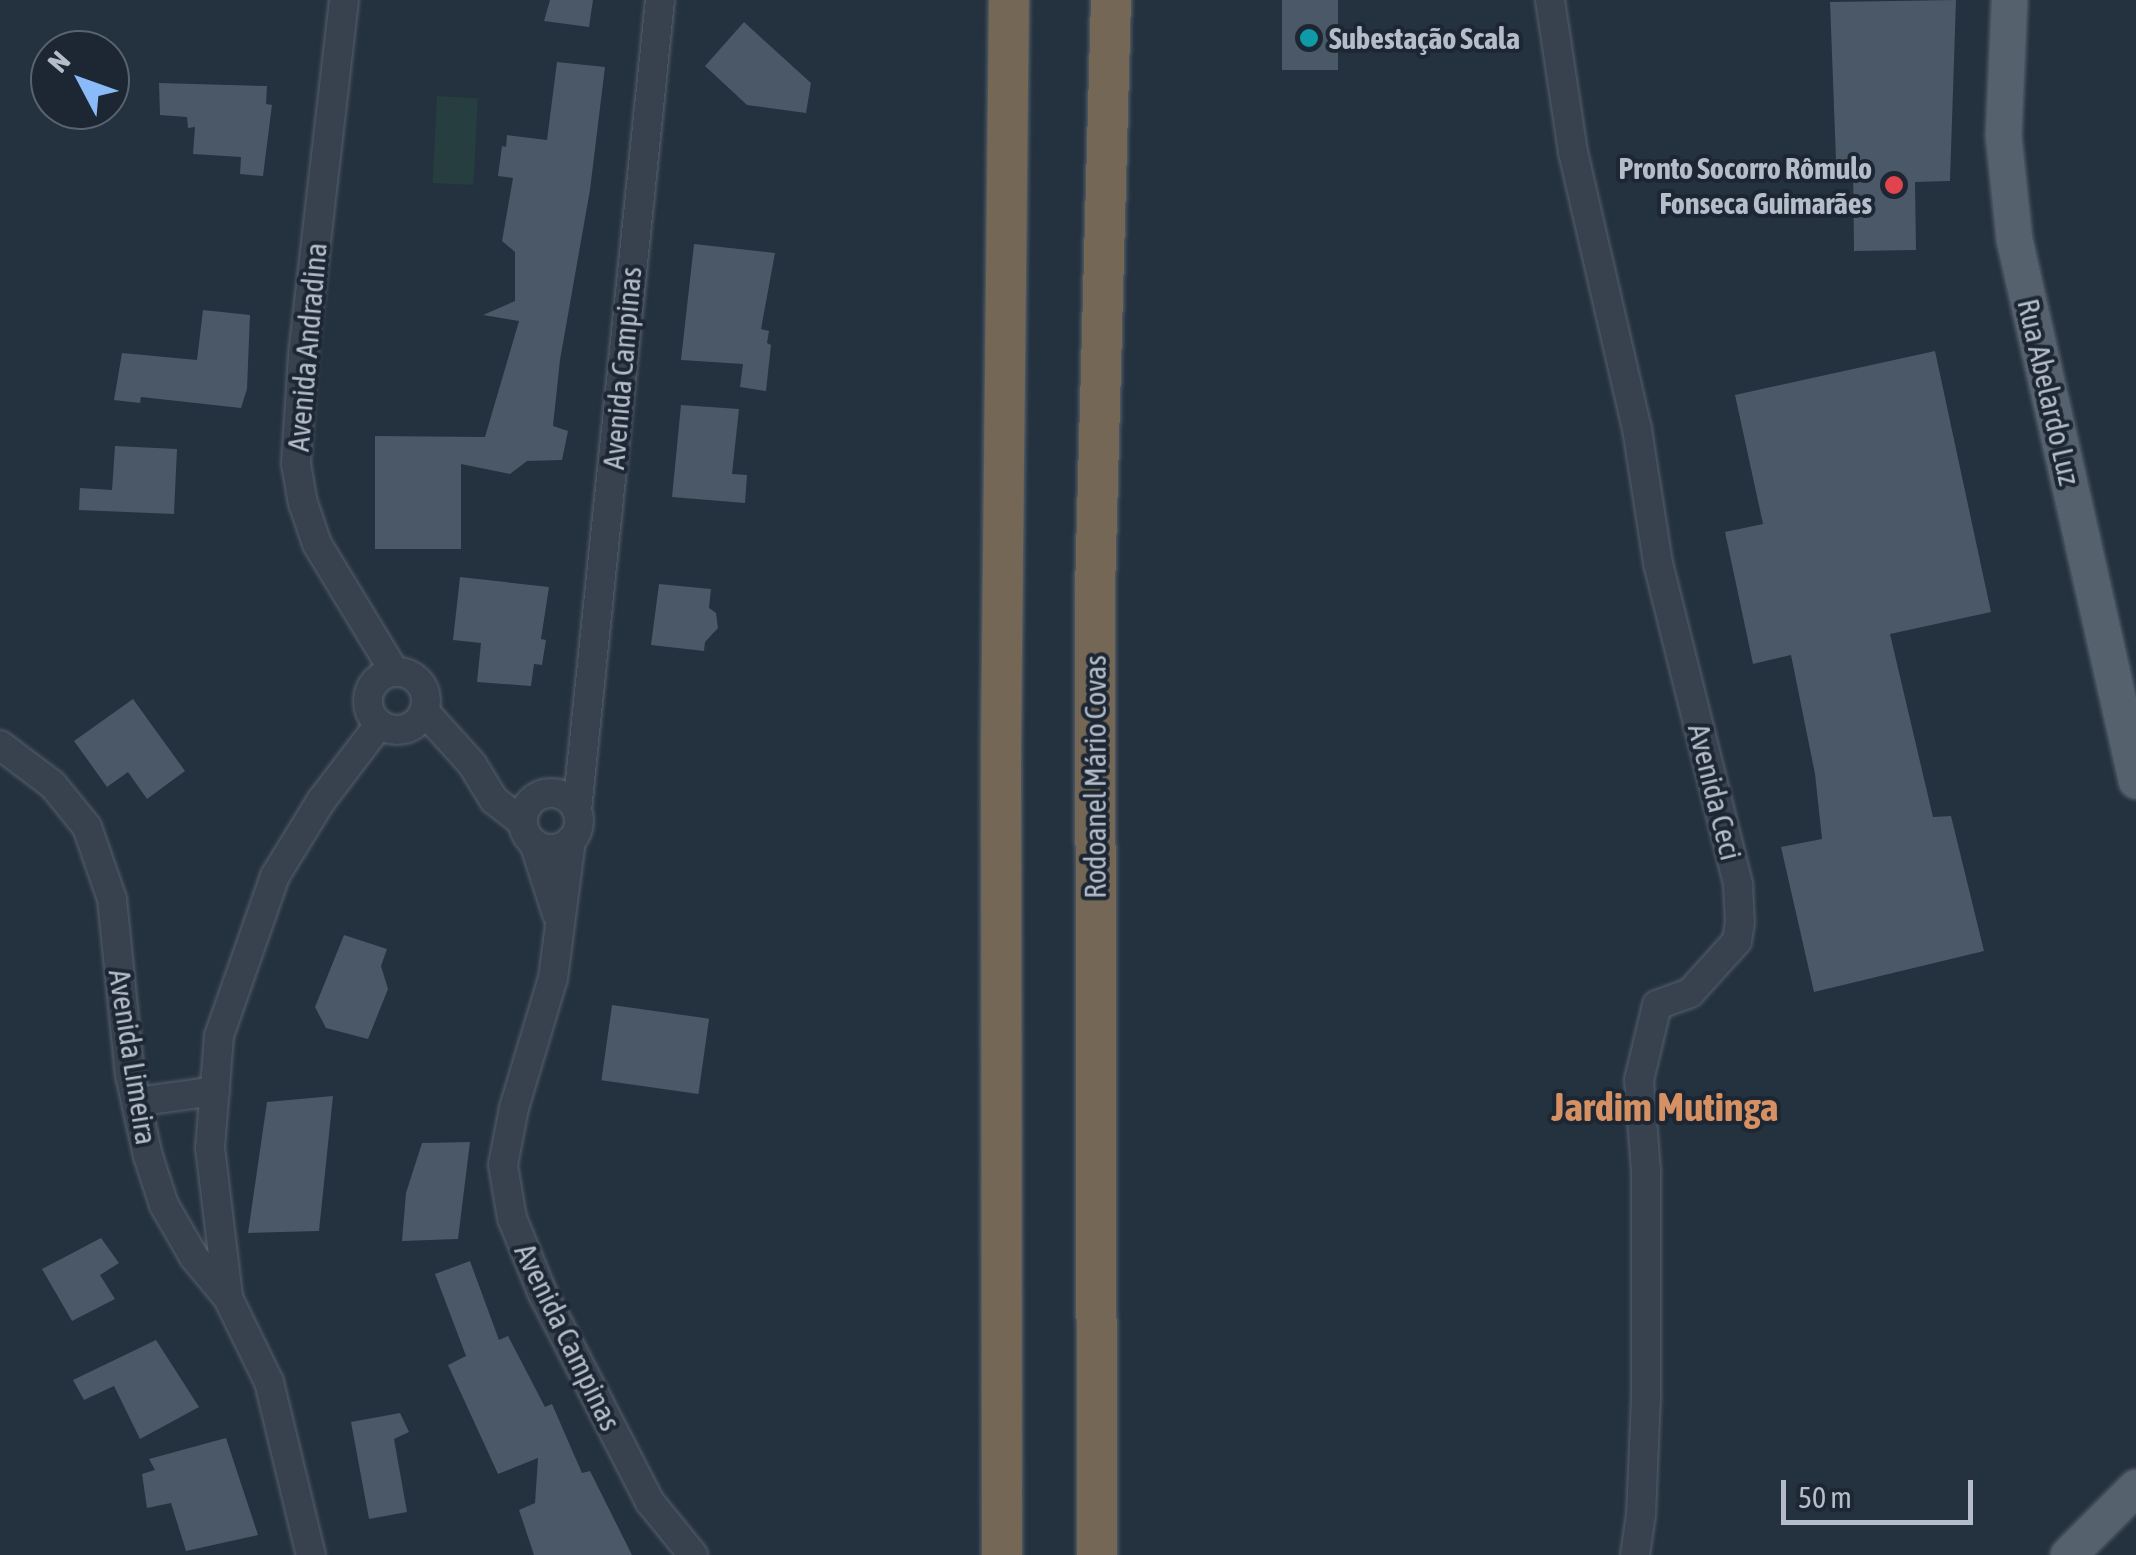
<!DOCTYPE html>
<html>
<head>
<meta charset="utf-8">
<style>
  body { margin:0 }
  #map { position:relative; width:2136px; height:1555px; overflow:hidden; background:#24313e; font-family:"Asap Condensed",sans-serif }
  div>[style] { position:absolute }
  .green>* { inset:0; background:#263e3f; transform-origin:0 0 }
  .building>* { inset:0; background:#4a5867; transform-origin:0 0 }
  .roads { filter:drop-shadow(0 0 2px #56606c) drop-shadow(0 0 2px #56606c) }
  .minor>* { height:28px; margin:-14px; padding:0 14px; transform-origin:14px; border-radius:14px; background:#38424e }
  .minor>.ring { margin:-14px; padding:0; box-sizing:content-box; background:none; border:28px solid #38424e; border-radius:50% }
  .major>* { height:35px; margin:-17.5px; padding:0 17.5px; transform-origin:17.5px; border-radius:17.5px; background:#56616e }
  .highway>* { height:40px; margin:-20px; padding:0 20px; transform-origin:20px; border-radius:20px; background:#746755 }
  .dots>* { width:28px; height:28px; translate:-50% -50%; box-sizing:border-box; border:5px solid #1d2733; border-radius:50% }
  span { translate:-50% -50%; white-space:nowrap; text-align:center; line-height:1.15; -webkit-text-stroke:8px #1d2733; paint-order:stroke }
  .poi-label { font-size:30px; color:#b4bdc9; font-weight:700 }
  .left { translate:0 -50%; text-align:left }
  .right { translate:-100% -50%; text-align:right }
  .street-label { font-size:30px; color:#b4bdc9 }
  .district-label { font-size:40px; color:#d59063; font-weight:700 }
  .north { position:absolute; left:30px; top:30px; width:100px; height:100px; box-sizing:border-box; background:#1d2733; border:2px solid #59636f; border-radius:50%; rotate:311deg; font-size:28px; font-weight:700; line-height:40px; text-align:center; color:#b4bdc9 }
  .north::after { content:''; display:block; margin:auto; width:35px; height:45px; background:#8bbaf8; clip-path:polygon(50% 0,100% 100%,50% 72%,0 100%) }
  .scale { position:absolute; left:1781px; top:1480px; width:192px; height:45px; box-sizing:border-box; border:5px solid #b4bdc9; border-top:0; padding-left:12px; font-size:30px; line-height:35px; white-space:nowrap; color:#b4bdc9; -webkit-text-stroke:8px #1d2733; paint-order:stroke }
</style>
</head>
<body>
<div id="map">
  <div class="green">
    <i style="left:437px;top:96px;width:41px;height:87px;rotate:3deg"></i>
  </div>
  <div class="building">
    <i style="clip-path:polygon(550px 0,593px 0,589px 27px,544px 21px)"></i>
    <i style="left:1282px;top:0;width:56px;height:70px"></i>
    <i style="clip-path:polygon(1956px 0,1950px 181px,1915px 182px,1916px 250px,1854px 251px,1853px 160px,1836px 160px,1830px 2px)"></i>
    <i style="clip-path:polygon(744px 22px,811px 83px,806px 113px,747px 105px,705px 66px)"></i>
    <i style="clip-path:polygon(557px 62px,605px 67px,590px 190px,560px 360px,553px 426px,568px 431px,562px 460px,527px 461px,510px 474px,461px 464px,461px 549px,375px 549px,375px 436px,485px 437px,519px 321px,483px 315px,515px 301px,515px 252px,502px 241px,513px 178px,498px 176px,502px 146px,506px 147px,507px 135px,547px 140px)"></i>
    <i style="clip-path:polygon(159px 83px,267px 86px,266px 104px,272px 105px,263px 176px,240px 174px,241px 157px,193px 154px,195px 127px,188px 128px,187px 117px,160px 115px)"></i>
    <i style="clip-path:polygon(694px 244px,775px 253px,761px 329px,769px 331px,767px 343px,771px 345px,766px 391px,740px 387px,743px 364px,681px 360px)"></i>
    <i style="clip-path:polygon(203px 310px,250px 315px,247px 389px,241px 408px,141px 397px,140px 403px,114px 400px,122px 353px,197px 360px)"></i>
    <i style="clip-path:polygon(1935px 351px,1991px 612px,1890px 634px,1933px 817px,1951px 816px,1984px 951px,1814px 992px,1781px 847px,1822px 839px,1815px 774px,1791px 655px,1753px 664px,1725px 532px,1763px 524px,1735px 395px)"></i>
    <i style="clip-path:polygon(681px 405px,739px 409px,732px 474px,747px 475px,745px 503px,672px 497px)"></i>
    <i style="clip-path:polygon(115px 446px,177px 449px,174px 514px,79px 510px,80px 488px,112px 490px)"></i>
    <i style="clip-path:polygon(460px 577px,549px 587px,541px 639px,546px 640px,542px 665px,534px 664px,531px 686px,477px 682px,481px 643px,453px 640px)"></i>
    <i style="clip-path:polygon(659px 584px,711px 589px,709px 608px,716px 613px,718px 628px,705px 642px,704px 651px,651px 645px)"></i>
    <i style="clip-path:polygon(133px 699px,185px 771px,147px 799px,128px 772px,107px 787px,74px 741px)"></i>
    <i style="clip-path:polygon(344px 935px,387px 949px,381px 966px,388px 989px,368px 1039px,326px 1028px,315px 1007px)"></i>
    <i style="left:612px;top:1005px;width:98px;height:76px;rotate:8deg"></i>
    <i style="clip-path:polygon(333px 1096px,319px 1231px,248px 1233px,267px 1102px)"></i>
    <i style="clip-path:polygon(470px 1142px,458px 1239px,402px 1241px,406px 1193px,422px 1143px)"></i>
    <i style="clip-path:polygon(101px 1238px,119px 1263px,100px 1275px,115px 1299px,72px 1321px,42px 1269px)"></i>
    <i style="clip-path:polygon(470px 1261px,499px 1340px,508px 1336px,545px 1407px,552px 1404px,582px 1473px,590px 1471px,632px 1555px,534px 1555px,519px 1510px,535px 1503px,538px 1458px,498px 1474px,448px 1365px,466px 1356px,435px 1274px)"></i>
    <i style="clip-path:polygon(156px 1340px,199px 1407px,140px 1439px,114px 1386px,84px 1400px,73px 1380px)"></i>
    <i style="clip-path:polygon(400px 1413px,409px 1432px,394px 1439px,407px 1512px,369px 1519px,351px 1422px)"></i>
    <i style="clip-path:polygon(226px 1438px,258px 1535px,186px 1551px,171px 1503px,147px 1508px,142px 1474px,155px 1470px,149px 1459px)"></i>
  </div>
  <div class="roads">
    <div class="minor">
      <i style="left:344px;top:0;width:357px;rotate:96.6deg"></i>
      <i style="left:303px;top:355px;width:109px;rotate:93.7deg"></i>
      <i style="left:296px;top:464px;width:40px;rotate:80deg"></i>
      <i style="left:303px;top:503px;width:43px;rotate:71.1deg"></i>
      <i style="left:317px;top:544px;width:149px;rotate:58.8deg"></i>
      <i style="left:1550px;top:0;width:154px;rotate:81.4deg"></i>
      <i style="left:1573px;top:152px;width:284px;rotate:77deg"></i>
      <i style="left:1637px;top:429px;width:136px;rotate:81.1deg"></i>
      <i style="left:1658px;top:563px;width:332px;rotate:76deg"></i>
      <i style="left:1738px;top:885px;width:37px;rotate:87deg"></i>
      <i style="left:1740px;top:922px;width:19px;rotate:99deg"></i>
      <i style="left:1737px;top:941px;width:70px;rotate:132.1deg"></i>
      <i style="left:1690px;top:993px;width:35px;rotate:160deg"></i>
      <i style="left:1657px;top:1005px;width:77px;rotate:103.5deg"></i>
      <i style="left:1639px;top:1080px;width:90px;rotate:85.6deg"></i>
      <i style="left:1646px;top:1170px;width:227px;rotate:90deg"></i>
      <i style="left:1646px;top:1397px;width:117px;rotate:92.4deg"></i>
      <i style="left:1641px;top:1514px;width:41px;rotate:98.3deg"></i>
      <i class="ring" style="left:368px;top:672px;width:30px;height:30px"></i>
      <i style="left:424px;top:711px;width:72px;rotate:47.8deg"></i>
      <i style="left:472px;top:764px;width:42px;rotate:58.6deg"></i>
      <i style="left:494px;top:800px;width:37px;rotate:38deg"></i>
      <i style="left:0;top:745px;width:66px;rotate:37deg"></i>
      <i style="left:53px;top:785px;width:54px;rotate:51deg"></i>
      <i style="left:87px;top:827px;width:76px;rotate:70.9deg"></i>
      <i style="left:112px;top:899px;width:177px;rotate:84.2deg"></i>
      <i style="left:130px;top:1075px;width:83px;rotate:77.5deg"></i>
      <i style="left:148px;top:1156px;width:52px;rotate:71.9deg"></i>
      <i style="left:164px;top:1205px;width:60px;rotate:60deg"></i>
      <i style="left:194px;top:1257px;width:53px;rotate:50.3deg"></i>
      <i style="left:228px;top:1298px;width:93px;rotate:64deg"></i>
      <i style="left:269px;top:1382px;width:178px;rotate:76.4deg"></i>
      <i class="ring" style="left:523px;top:793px;width:28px;height:28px"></i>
      <i style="left:577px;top:810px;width:814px;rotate:-84.15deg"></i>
      <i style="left:571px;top:840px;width:139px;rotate:97.4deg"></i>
      <i style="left:553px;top:978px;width:136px;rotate:106.7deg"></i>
      <i style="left:514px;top:1108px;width:58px;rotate:100.9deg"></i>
      <i style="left:503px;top:1165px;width:54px;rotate:80.4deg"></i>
      <i style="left:512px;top:1218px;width:80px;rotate:67.9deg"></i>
      <i style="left:542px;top:1292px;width:236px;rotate:62.8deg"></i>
      <i style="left:650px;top:1502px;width:68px;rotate:50.9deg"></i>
      <i style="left:534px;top:843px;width:75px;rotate:72.1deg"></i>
      <i style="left:136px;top:1102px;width:80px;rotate:-7.9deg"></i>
      <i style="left:228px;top:1296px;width:149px;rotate:-96.9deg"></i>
      <i style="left:210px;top:1148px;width:112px;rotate:-85.4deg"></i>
      <i style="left:219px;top:1036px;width:170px;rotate:-70.7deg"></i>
      <i style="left:275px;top:876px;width:88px;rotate:-58.5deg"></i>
      <i style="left:321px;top:801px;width:96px;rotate:-52.7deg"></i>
    </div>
    <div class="major">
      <i style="left:2009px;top:0;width:135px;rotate:92.5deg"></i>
      <i style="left:2003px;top:135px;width:105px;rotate:84deg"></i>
      <i style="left:2014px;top:239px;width:555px;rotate:77.29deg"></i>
      <i style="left:2068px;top:1555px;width:96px;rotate:-45deg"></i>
    </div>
    <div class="highway">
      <i style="left:1002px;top:1555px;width:809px;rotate:-90.07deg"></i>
      <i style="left:1001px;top:746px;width:746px;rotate:-89.39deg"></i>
      <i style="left:1097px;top:1555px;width:965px;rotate:-90.12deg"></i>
      <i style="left:1095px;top:590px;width:590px;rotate:-88.45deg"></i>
    </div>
  </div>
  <div class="dots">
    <i style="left:1309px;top:38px;background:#0f9aa8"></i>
    <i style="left:1894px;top:185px;background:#e0444e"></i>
  </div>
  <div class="poi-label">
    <span class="left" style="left:1329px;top:38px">Subestação Scala</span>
    <span class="right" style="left:1872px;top:185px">Pronto Socorro Rômulo<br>Fonseca Guimarães</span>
  </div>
  <div class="street-label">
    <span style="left:307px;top:347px;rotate:-85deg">Avenida Andradina</span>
    <span style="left:622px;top:368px;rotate:-85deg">Avenida Campinas</span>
    <span style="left:2049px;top:392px;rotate:77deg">Rua Abelardo Luz</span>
    <span style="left:1095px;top:777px;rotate:-90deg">Rodoanel Mário Covas</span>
    <span style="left:1715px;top:792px;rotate:76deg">Avenida Ceci</span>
    <span style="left:133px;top:1057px;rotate:81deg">Avenida Limeira</span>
    <span style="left:568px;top:1337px;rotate:64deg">Avenida Campinas</span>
  </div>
  <div class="district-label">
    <span style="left:1665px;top:1107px">Jardim Mutinga</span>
  </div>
  <div class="north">N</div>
  <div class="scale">50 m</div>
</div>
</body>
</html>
